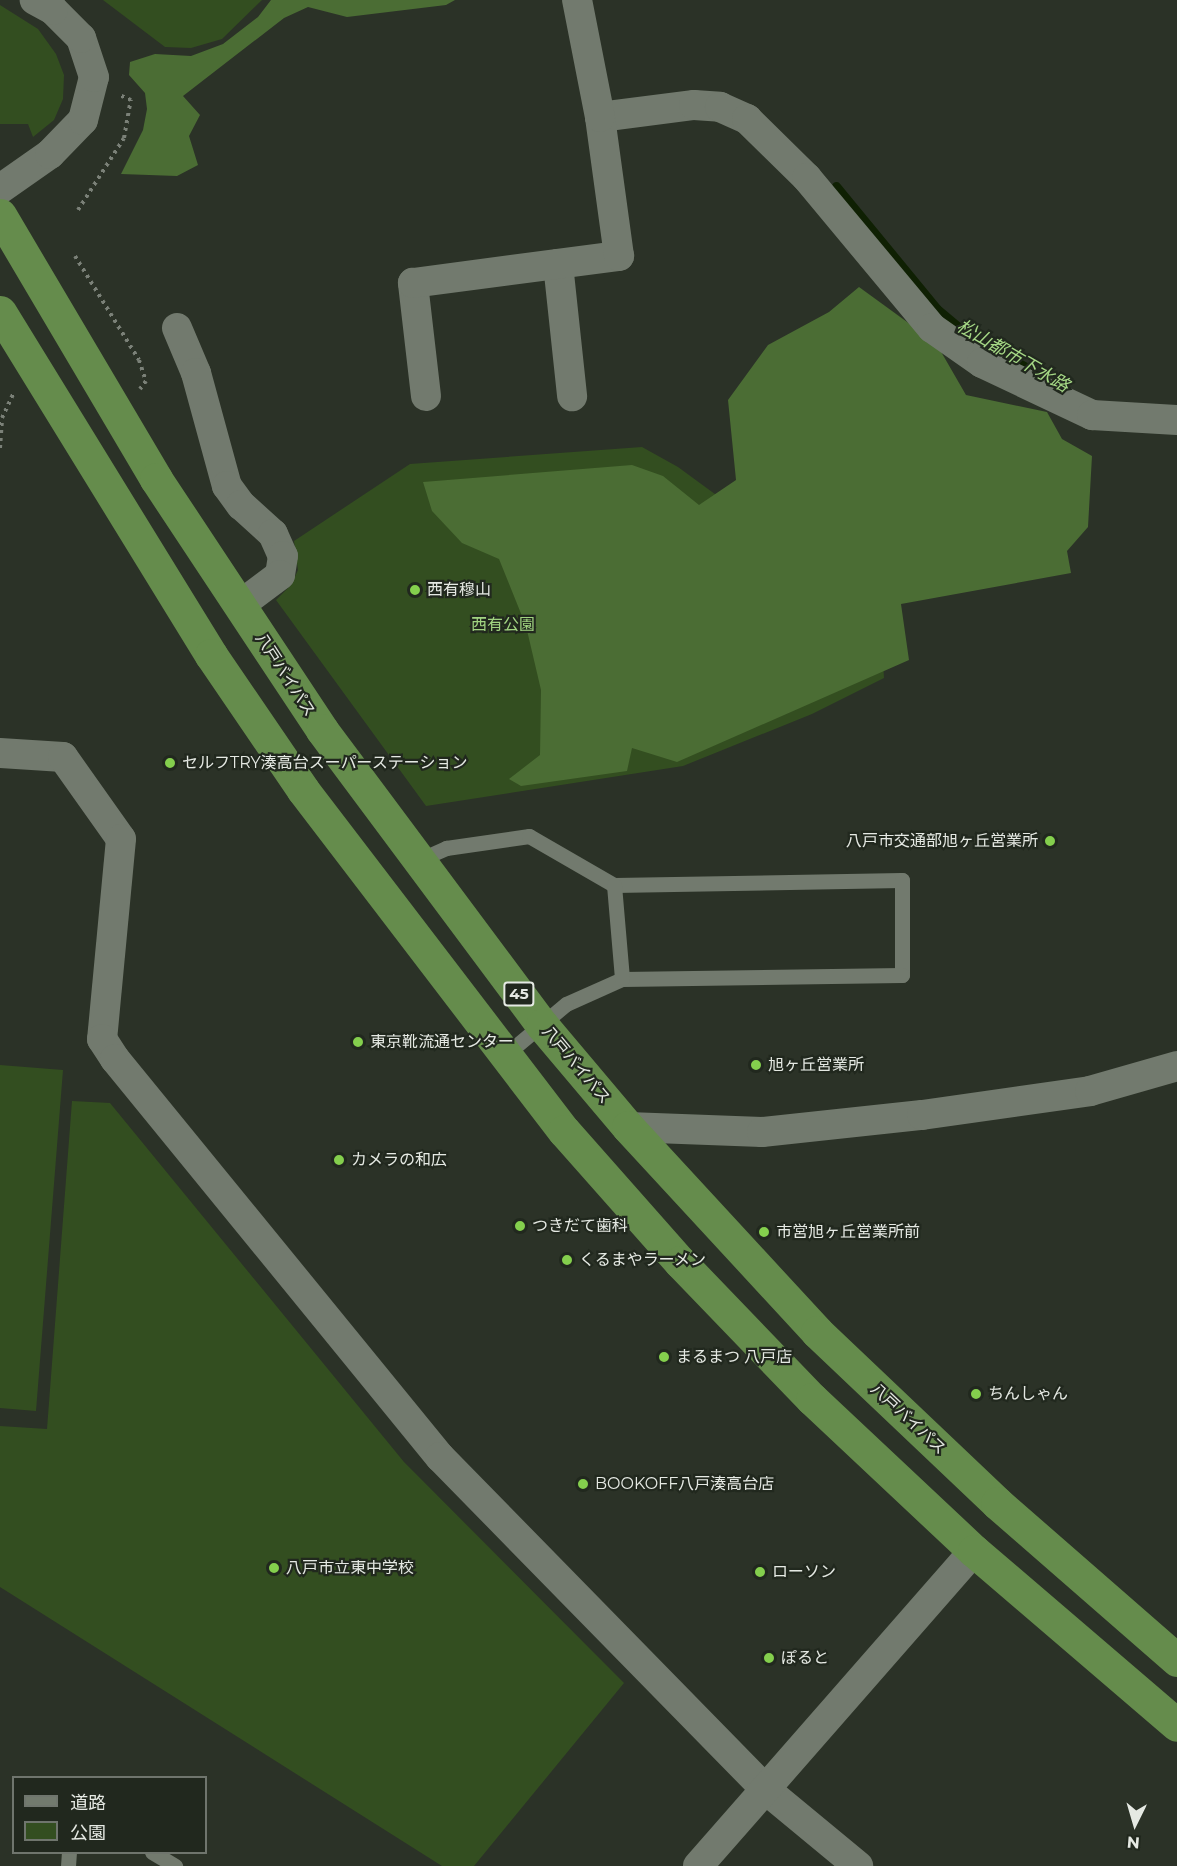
<!DOCTYPE html>
<html>
<head>
<meta charset="utf-8">
<style>
  body { margin:0 }
  #map { position:relative; width:1177px; height:1866px; overflow:hidden; background:#2b3227; font-family:Montserrat,"Noto Sans JP",sans-serif }
  div>[style] { position:absolute }
  .green>* { inset:0; background:#334e20 }
  .forest>* { inset:0; background:#4b6d34 }
  .stream>* { height:9px; margin:-4.5px; padding:0 4.5px; transform-origin:4.5px; border-radius:4.5px; background:#0f2003 }
  .path>* { height:4px; margin-top:-2px; transform-origin:0; background:repeating-linear-gradient(90deg,#7b8178 0 3px,transparent 0 7.5px) }
  .service>* { height:15px; margin:-7.5px; padding:0 7.5px; transform-origin:7.5px; border-radius:7.5px; background:#727a6e }
  .minor>* { height:30px; margin:-15px; padding:0 15px; transform-origin:15px; border-radius:15px; background:#727a6e }
  .trunk>* { height:33px; margin:-16.5px; padding:0 16.5px; transform-origin:16.5px; border-radius:16.5px; background:#658c4c }
  .dots>* { width:16px; height:16px; translate:-50% -50%; box-sizing:border-box; border:3px solid #21281e; border-radius:50% }
  span { translate:-50% -50%; white-space:nowrap; text-align:center; line-height:1.15; -webkit-text-stroke:4.5px #21281e; paint-order:stroke }
  .shield-label span { padding:2px 4px; background:#21281e; border:2px solid; border-radius:4px; -webkit-text-stroke-width:0 }
  .shield-label { font-size:15px; color:#e5e9e3; font-weight:700 }
  .poi-label { font-size:16px; color:#e5e9e3 }
  .left { translate:0 -50%; text-align:left }
  .right { translate:-100% -50%; text-align:right }
  .park-label { font-size:16px; color:#a1d481 }
  .street-label { font-size:16px; color:#e5e9e3 }
  .water-label { font-size:18px; color:#a6d986; font-style:italic }
  .legend { position:absolute; left:12px; top:1776px; width:195px; height:78px; box-sizing:border-box; background:#21281e; border:2px solid #6f756d; margin:0; padding:8px 10px; list-style:none; font-size:18px; color:#e5e9e3 }
  .legend li { display:flex; align-items:center; gap:12px; height:30px }
  .legend b { width:30px; border:2px solid #6f756d }
  .north { position:absolute; left:1105px; top:1794px; width:60px; height:60px; -webkit-text-stroke:4px #21281e; paint-order:stroke; rotate:185deg; font-size:16px; font-weight:700; line-height:24px; text-align:center; color:#e5e9e3 }
  .north::after { content:''; display:block; margin:auto; width:21px; height:27px; background:#e5e9e3; clip-path:polygon(50% 0,100% 100%,50% 72%,0 100%) }
</style>
</head>
<body>
<div id="map">
  <div class="green">
    <i style="clip-path:polygon(103px 0,262px 0,222px 39px,191px 48px,165px 47px)"></i>
    <i style="clip-path:polygon(0 5px,38px 29px,56px 54px,64px 75px,63px 99px,54px 120px,33px 137px,28px 124px,0 124px)"></i>
    <i style="clip-path:polygon(642px 447px,678px 467px,749px 519px,881px 630px,884px 678px,812px 714px,683px 766px,426px 806px,276px 600px,291px 585px,298px 570px,294px 541px,410px 464px)"></i>
    <i style="clip-path:polygon(0 1065px,63px 1070px,36px 1411px,0 1408px)"></i>
    <i style="clip-path:polygon(72px 1101px,110px 1103px,404px 1462px,624px 1683px,474px 1866px,442px 1866px,0 1587px,0 1426px,47px 1429px)"></i>
  </div>
  <div class="forest">
    <i style="clip-path:polygon(271px 0,455px 0,446px 5px,347px 17px,308px 7px,284px 18px,183px 96px,200px 115px,189px 136px,198px 165px,177px 176px,121px 174px,143px 130px,147px 109px,145px 93px,129px 75px,130px 62px,155px 54px,191px 56px,223px 44px,258px 17px)"></i>
    <i style="clip-path:polygon(859px 287px,936px 343px,966px 395px,1047px 412px,1062px 439px,1092px 456px,1088px 527px,1067px 551px,1071px 573px,901px 604px,909px 660px,677px 762px,632px 748px,627px 771px,521px 786px,509px 779px,540px 755px,541px 690px,526px 626px,499px 559px,462px 543px,432px 511px,423px 482px,632px 465px,663px 476px,699px 505px,736px 480px,728px 400px,768px 345px,829px 312px)"></i>
  </div>
  <div class="stream">
    <i style="left:836px;top:186px;width:159px;rotate:50.6deg"></i>
    <i style="left:937px;top:309px;width:39px;rotate:40deg"></i>
    <i style="left:967px;top:334px;width:76px;rotate:29.3deg"></i>
  </div>
  <div class="path">
    <i style="left:78px;top:210px;width:85px;rotate:-57.4deg"></i>
    <i style="left:124px;top:138px;width:39px;rotate:-80deg"></i>
    <i style="left:131px;top:100px;width:13px;rotate:-157deg"></i>
    <i style="left:75px;top:256px;width:122px;rotate:58.4deg"></i>
    <i style="left:139px;top:360px;width:22px;rotate:72deg"></i>
    <i style="left:146px;top:381px;width:10px;rotate:127deg"></i>
    <i style="left:0;top:448px;width:30px;rotate:-86deg"></i>
    <i style="left:2px;top:418px;width:26px;rotate:-65deg"></i>
  </div>
  <div class="service">
    <i style="left:419px;top:860px;width:30px;rotate:-24deg"></i>
    <i style="left:446px;top:848px;width:84px;rotate:-8.2deg"></i>
    <i style="left:529px;top:836px;width:98px;rotate:30deg"></i>
    <i style="left:614px;top:885px;width:288px;rotate:-1deg"></i>
    <i style="left:902px;top:880px;width:95px;rotate:90deg"></i>
    <i style="left:902px;top:975px;width:280px;rotate:179.2deg"></i>
    <i style="left:622px;top:979px;width:61px;rotate:155.9deg"></i>
    <i style="left:566px;top:1004px;width:81px;rotate:140deg"></i>
    <i style="left:614px;top:885px;width:94px;rotate:85.1deg"></i>
    <i style="left:152px;top:1852px;width:27px;rotate:31deg"></i>
    <i style="left:68px;top:1866px;width:14px;rotate:-86deg"></i>
  </div>
  <div class="minor">
    <i style="left:600px;top:117px;width:95px;rotate:-7.3deg"></i>
    <i style="left:694px;top:105px;width:26px;rotate:4deg"></i>
    <i style="left:720px;top:107px;width:30px;rotate:24deg"></i>
    <i style="left:747px;top:119px;width:84px;rotate:44.5deg"></i>
    <i style="left:807px;top:178px;width:195px;rotate:50.2deg"></i>
    <i style="left:932px;top:328px;width:61px;rotate:35deg"></i>
    <i style="left:982px;top:363px;width:122px;rotate:25.3deg"></i>
    <i style="left:1092px;top:415px;width:85px;rotate:3.4deg"></i>
    <i style="left:0;top:189px;width:61px;rotate:-35deg"></i>
    <i style="left:50px;top:154px;width:47px;rotate:-45.9deg"></i>
    <i style="left:83px;top:120px;width:44px;rotate:-75.7deg"></i>
    <i style="left:94px;top:77px;width:41px;rotate:-108.4deg"></i>
    <i style="left:81px;top:38px;width:40px;rotate:-135deg"></i>
    <i style="left:53px;top:10px;width:21px;rotate:-151deg"></i>
    <i style="left:558px;top:264px;width:133px;rotate:83.9deg"></i>
    <i style="left:177px;top:328px;width:49px;rotate:67.1deg"></i>
    <i style="left:196px;top:373px;width:117px;rotate:74.7deg"></i>
    <i style="left:227px;top:486px;width:24px;rotate:54deg"></i>
    <i style="left:241px;top:505px;width:43px;rotate:42.2deg"></i>
    <i style="left:273px;top:534px;width:24px;rotate:66deg"></i>
    <i style="left:283px;top:556px;width:19px;rotate:99deg"></i>
    <i style="left:280px;top:575px;width:50px;rotate:143.1deg"></i>
    <i style="left:426px;top:396px;width:114px;rotate:-96.6deg"></i>
    <i style="left:413px;top:283px;width:208px;rotate:-7.5deg"></i>
    <i style="left:619px;top:256px;width:140px;rotate:-97.8deg"></i>
    <i style="left:600px;top:117px;width:119px;rotate:-101.1deg"></i>
    <i style="left:0;top:753px;width:63px;rotate:3.6deg"></i>
    <i style="left:63px;top:757px;width:100px;rotate:54.7deg"></i>
    <i style="left:121px;top:839px;width:201px;rotate:95.4deg"></i>
    <i style="left:102px;top:1039px;width:24px;rotate:57deg"></i>
    <i style="left:115px;top:1059px;width:514px;rotate:50.77deg"></i>
    <i style="left:440px;top:1457px;width:465px;rotate:45.6deg"></i>
    <i style="left:765px;top:1789px;width:121px;rotate:39.6deg"></i>
    <i style="left:628px;top:1127px;width:134px;rotate:2.1deg"></i>
    <i style="left:762px;top:1132px;width:161px;rotate:-6.1deg"></i>
    <i style="left:922px;top:1115px;width:170px;rotate:-8.1deg"></i>
    <i style="left:1090px;top:1091px;width:91px;rotate:-16deg"></i>
    <i style="left:698px;top:1866px;width:419px;rotate:-48.8deg"></i>
  </div>
  <div class="trunk">
    <i style="left:0;top:215px;width:307px;rotate:59.4deg"></i>
    <i style="left:156px;top:479px;width:301px;rotate:56.5deg"></i>
    <i style="left:322px;top:730px;width:368px;rotate:53.3deg"></i>
    <i style="left:542px;top:1025px;width:133px;rotate:49.9deg"></i>
    <i style="left:628px;top:1127px;width:279px;rotate:47.3deg"></i>
    <i style="left:817px;top:1332px;width:248px;rotate:43.5deg"></i>
    <i style="left:997px;top:1503px;width:239px;rotate:41.1deg"></i>
    <i style="left:0;top:312px;width:403px;rotate:58.4deg"></i>
    <i style="left:211px;top:655px;width:163px;rotate:55.7deg"></i>
    <i style="left:303px;top:790px;width:429px;rotate:52.6deg"></i>
    <i style="left:564px;top:1131px;width:175px;rotate:48.5deg"></i>
    <i style="left:680px;top:1262px;width:190px;rotate:46.1deg"></i>
    <i style="left:812px;top:1399px;width:222px;rotate:43.2deg"></i>
    <i style="left:974px;top:1551px;width:267px;rotate:40.6deg"></i>
  </div>
  <div class="dots">
    <i style="left:415px;top:590px;background:#84cf4d"></i>
    <i style="left:170px;top:763px;background:#84cf4d"></i>
    <i style="left:1050px;top:841px;background:#84cf4d"></i>
    <i style="left:358px;top:1042px;background:#84cf4d"></i>
    <i style="left:756px;top:1065px;background:#84cf4d"></i>
    <i style="left:339px;top:1160px;background:#84cf4d"></i>
    <i style="left:520px;top:1226px;background:#84cf4d"></i>
    <i style="left:764px;top:1232px;background:#84cf4d"></i>
    <i style="left:567px;top:1260px;background:#84cf4d"></i>
    <i style="left:664px;top:1357px;background:#84cf4d"></i>
    <i style="left:976px;top:1394px;background:#84cf4d"></i>
    <i style="left:583px;top:1484px;background:#84cf4d"></i>
    <i style="left:274px;top:1568px;background:#84cf4d"></i>
    <i style="left:760px;top:1572px;background:#84cf4d"></i>
    <i style="left:769px;top:1658px;background:#84cf4d"></i>
  </div>
  <div class="shield-label">
    <span style="left:519px;top:994px">45</span>
  </div>
  <div class="poi-label">
    <span class="left" style="left:427px;top:590px">西有穆山</span>
    <span class="left" style="left:182px;top:763px">セルフTRY湊高台スーパーステーション</span>
    <span class="right" style="left:1038px;top:841px">八戸市交通部旭ヶ丘営業所</span>
    <span class="left" style="left:370px;top:1042px">東京靴流通センター</span>
    <span class="left" style="left:768px;top:1065px">旭ヶ丘営業所</span>
    <span class="left" style="left:351px;top:1160px">カメラの和広</span>
    <span class="left" style="left:532px;top:1226px">つきだて歯科</span>
    <span class="left" style="left:776px;top:1232px">市営旭ヶ丘営業所前</span>
    <span class="left" style="left:579px;top:1260px">くるまやラーメン</span>
    <span class="left" style="left:676px;top:1357px">まるまつ 八戸店</span>
    <span class="left" style="left:988px;top:1394px">ちんしゃん</span>
    <span class="left" style="left:595px;top:1484px">BOOKOFF八戸湊高台店</span>
    <span class="left" style="left:286px;top:1568px">八戸市立東中学校</span>
    <span class="left" style="left:772px;top:1572px">ローソン</span>
    <span class="left" style="left:781px;top:1658px">ぽると</span>
  </div>
  <div class="park-label">
    <span style="left:503px;top:625px">西有公園</span>
  </div>
  <div class="street-label">
    <span style="left:285px;top:675px;rotate:57deg">八戸バイパス</span>
    <span style="left:576px;top:1065px;rotate:50deg">八戸バイパス</span>
    <span style="left:908px;top:1419px;rotate:43deg">八戸バイパス</span>
  </div>
  <div class="water-label">
    <span style="left:1013px;top:356px;rotate:30deg">松山都市下水路</span>
  </div>
  <ul class="legend">
  <li><b style="height:8px;background:#727a6e"></b>道路</li>
  <li><b style="height:16px;background:#334e20"></b>公園</li>
  </ul>
  <div class="north">N</div>
</div>
</body>
</html>
